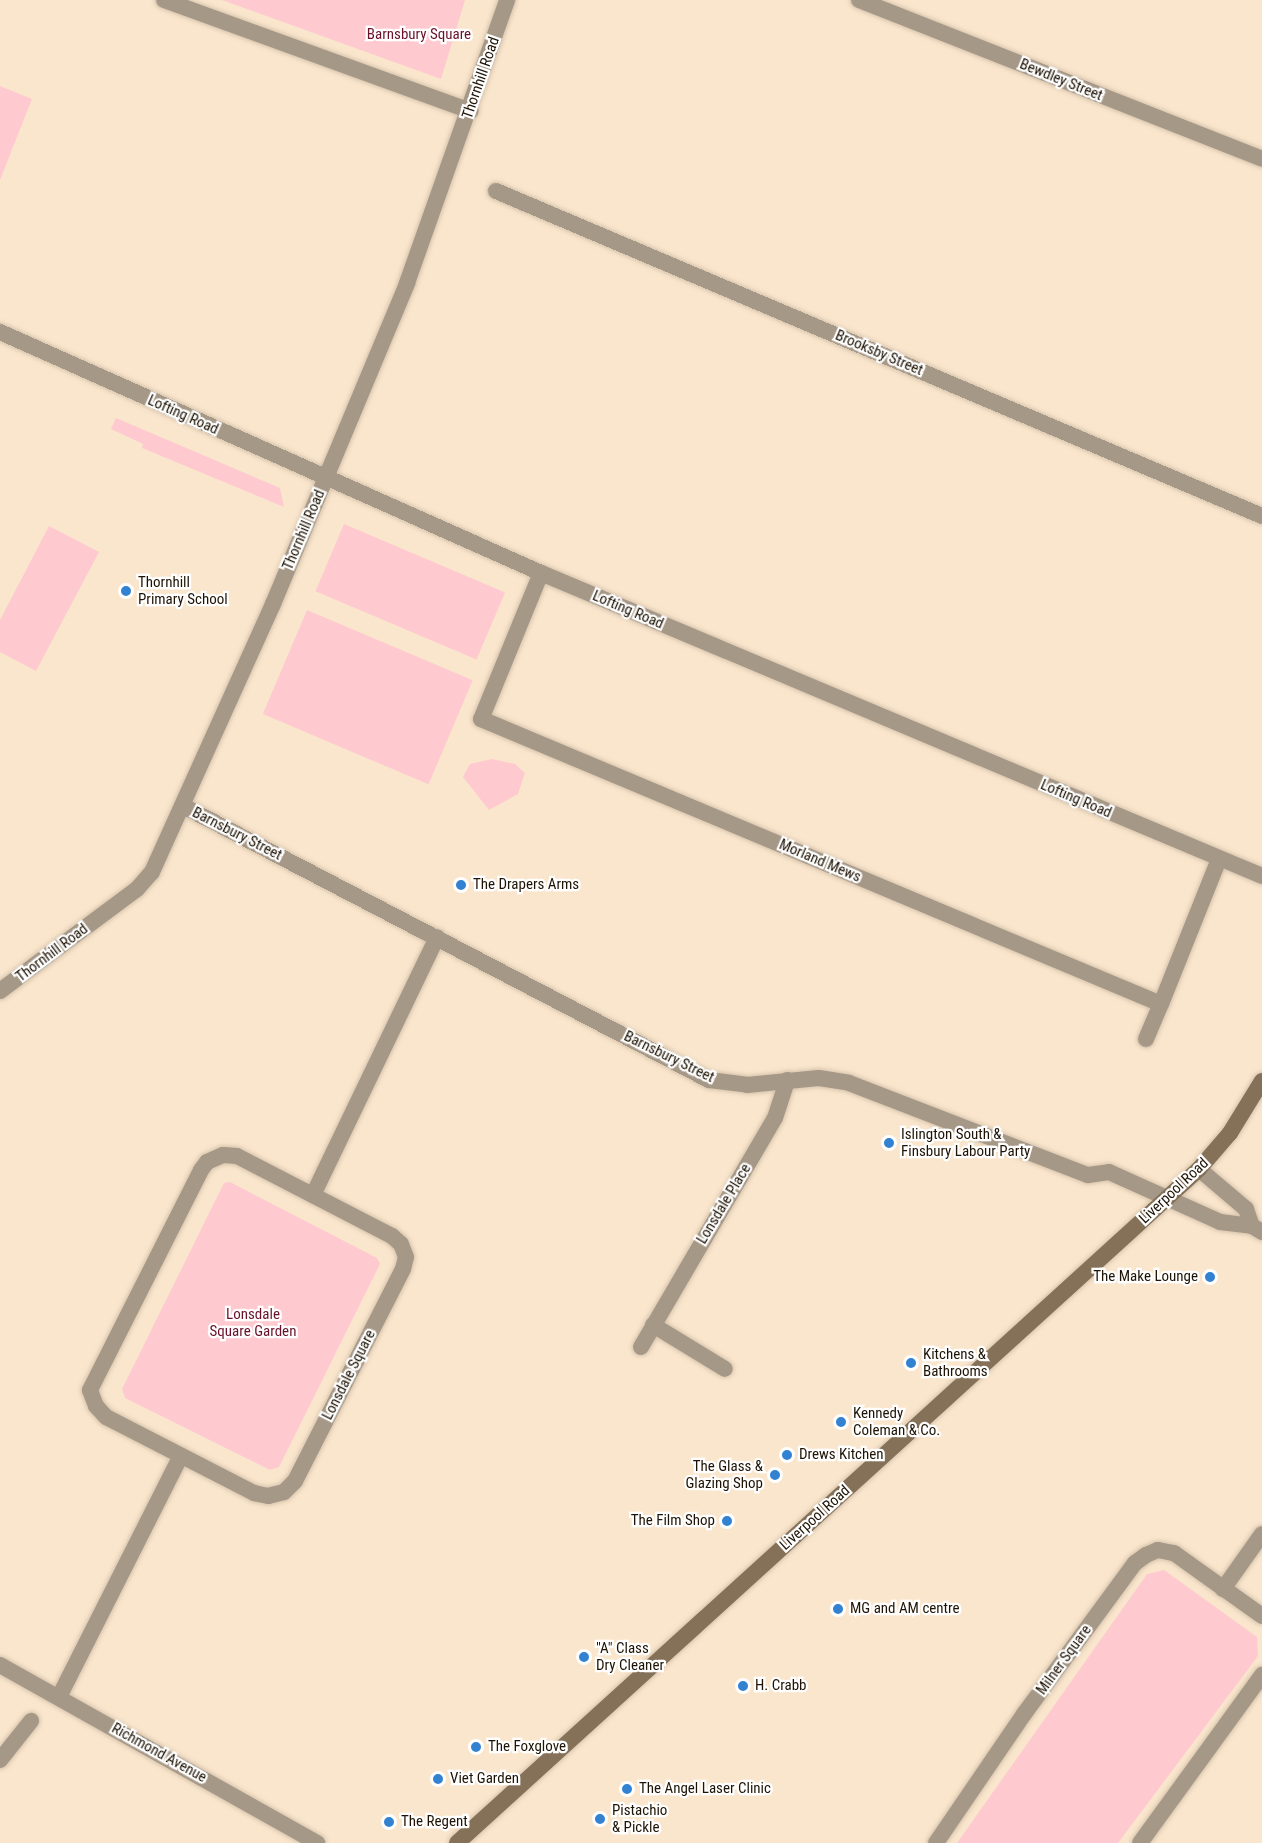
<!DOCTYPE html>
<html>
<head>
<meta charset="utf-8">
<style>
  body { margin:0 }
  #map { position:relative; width:1262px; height:1843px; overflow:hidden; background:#fae6cd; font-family:"Roboto Condensed",sans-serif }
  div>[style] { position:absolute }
  .green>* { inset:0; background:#fecacf; transform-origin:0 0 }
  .roads { filter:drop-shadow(0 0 2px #d7c4ad) drop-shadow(0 0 2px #d7c4ad) }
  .minor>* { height:16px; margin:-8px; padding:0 8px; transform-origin:8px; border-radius:8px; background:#a69887 }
  .tertiary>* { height:16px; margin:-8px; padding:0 8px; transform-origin:8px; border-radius:8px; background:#a69887 }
  .secondary>* { height:16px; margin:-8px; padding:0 8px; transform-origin:8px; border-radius:8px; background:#857058 }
  .dots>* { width:16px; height:16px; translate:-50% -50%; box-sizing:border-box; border:3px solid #fff; border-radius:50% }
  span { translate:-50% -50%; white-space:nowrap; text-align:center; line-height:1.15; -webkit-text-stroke:4.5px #fff; paint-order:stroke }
  .park-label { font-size:15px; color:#691228 }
  .street-label { font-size:15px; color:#1e1304 }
  .poi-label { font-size:15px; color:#1e1304 }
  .left { translate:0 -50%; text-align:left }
  .right { translate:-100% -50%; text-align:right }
</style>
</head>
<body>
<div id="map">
  <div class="green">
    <i style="clip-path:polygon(222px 0,465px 0,441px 79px)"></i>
    <i style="clip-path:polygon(0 86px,32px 99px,0 180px)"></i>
    <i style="clip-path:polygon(116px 418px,280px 488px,284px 507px,142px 448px,143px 444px,111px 429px)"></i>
    <i style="left:344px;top:524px;width:175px;height:73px;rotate:23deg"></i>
    <i style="clip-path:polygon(49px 526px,99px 552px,36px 671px,0 652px,0 620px)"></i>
    <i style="left:307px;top:610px;width:180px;height:113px;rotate:23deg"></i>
    <i style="clip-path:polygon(492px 759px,515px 764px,525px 773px,518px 794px,489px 810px,463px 777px,470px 764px)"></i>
    <i style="clip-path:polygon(230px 1182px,377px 1258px,380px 1264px,279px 1467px,270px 1470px,125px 1398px,122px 1389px,224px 1183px)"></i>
    <i style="clip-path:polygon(1164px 1570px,1257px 1637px,1258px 1656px,1118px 1843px,957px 1843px,1147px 1574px)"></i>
  </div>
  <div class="roads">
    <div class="minor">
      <i style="left:164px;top:0;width:326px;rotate:19.9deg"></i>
      <i style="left:859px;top:0;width:433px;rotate:21.5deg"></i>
      <i style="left:496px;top:191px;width:832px;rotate:22.99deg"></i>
      <i style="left:0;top:332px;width:592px;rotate:24.01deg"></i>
      <i style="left:541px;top:573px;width:782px;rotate:22.79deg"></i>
      <i style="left:541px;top:573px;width:158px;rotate:112.3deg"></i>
      <i style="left:481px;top:719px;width:737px;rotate:22.74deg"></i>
      <i style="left:1161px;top:1004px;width:156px;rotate:-68.2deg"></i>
      <i style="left:183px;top:806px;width:593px;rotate:27.52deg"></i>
      <i style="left:709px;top:1080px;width:38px;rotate:7deg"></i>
      <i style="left:747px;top:1085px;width:72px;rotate:-5.6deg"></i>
      <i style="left:819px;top:1078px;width:30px;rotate:9deg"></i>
      <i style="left:849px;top:1083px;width:256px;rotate:21.1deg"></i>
      <i style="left:1088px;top:1175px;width:21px;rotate:-8deg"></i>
      <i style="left:1109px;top:1172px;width:122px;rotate:24.2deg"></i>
      <i style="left:1220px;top:1222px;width:32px;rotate:7deg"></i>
      <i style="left:1252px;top:1226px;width:12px;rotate:31deg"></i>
      <i style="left:1146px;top:1039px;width:38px;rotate:-67deg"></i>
      <i style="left:223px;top:1155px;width:14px;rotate:4deg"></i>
      <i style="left:237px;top:1156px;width:174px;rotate:27.3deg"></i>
      <i style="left:392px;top:1236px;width:12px;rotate:42deg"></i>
      <i style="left:401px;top:1244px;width:14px;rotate:69deg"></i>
      <i style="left:406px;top:1257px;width:12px;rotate:104deg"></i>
      <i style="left:403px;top:1269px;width:238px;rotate:117deg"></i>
      <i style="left:295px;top:1481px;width:16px;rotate:135deg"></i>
      <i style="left:284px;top:1492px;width:16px;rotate:166deg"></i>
      <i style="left:268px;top:1496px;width:14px;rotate:-168deg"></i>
      <i style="left:254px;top:1493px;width:166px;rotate:-152.8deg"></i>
      <i style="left:106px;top:1417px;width:15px;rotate:-132deg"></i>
      <i style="left:96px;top:1406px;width:17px;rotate:-111deg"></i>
      <i style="left:90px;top:1390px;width:246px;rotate:-63.2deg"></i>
      <i style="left:201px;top:1170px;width:10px;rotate:-53deg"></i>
      <i style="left:207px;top:1162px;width:17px;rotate:-24deg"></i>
      <i style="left:1199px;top:1169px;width:62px;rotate:40.4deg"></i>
      <i style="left:1246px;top:1209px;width:18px;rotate:71deg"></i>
      <i style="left:313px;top:1195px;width:286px;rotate:-64.3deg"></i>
      <i style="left:653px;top:1325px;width:84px;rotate:31.4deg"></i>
      <i style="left:641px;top:1347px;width:265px;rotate:-59.7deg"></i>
      <i style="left:775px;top:1118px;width:40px;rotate:-72deg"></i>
      <i style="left:1223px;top:1589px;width:67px;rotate:-54.7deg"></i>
      <i style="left:0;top:1665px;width:364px;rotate:29.3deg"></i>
      <i style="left:59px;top:1697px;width:270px;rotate:-63.2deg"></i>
      <i style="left:0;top:1760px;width:50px;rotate:-51.5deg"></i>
      <i style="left:936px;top:1843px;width:156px;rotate:-55.7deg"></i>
      <i style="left:1024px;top:1714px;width:187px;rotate:-53.7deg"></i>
      <i style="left:1135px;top:1563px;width:14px;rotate:-36deg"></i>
      <i style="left:1146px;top:1555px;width:13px;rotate:-23deg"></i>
      <i style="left:1158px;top:1550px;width:16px;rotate:11deg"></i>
      <i style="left:1174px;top:1553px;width:108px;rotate:35.6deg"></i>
      <i style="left:1140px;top:1843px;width:208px;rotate:-54deg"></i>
    </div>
    <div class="tertiary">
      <i style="left:0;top:991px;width:171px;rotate:-36.7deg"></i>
      <i style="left:137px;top:889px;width:23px;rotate:-49deg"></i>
      <i style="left:152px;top:872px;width:294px;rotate:-65.7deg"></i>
      <i style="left:273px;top:604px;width:348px;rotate:-67.3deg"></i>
      <i style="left:407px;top:283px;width:300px;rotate:-70.5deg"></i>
    </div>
    <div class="secondary">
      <i style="left:457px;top:1843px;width:1002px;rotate:-42.25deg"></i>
      <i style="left:1199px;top:1169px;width:48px;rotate:-49.3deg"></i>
      <i style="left:1230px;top:1133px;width:61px;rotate:-58.4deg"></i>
    </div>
  </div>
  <div class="dots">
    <i style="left:126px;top:591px;background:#3381d1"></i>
    <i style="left:461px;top:885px;background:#3381d1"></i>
    <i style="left:889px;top:1143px;background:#3381d1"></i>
    <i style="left:1210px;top:1277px;background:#3381d1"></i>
    <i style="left:911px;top:1363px;background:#3381d1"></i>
    <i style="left:841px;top:1422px;background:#3381d1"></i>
    <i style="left:787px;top:1455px;background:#3381d1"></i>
    <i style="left:775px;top:1475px;background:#3381d1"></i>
    <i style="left:727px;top:1521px;background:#3381d1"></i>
    <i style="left:838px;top:1609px;background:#3381d1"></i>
    <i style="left:584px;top:1657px;background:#3381d1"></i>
    <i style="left:743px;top:1686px;background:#3381d1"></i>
    <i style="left:476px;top:1747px;background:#3381d1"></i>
    <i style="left:438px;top:1779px;background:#3381d1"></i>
    <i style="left:627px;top:1789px;background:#3381d1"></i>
    <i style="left:600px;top:1819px;background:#3381d1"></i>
    <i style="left:389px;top:1822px;background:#3381d1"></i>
  </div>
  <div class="park-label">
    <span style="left:419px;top:35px">Barnsbury Square</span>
    <span style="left:253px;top:1323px">Lonsdale<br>Square Garden</span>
  </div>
  <div class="street-label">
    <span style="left:481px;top:78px;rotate:-71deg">Thornhill Road</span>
    <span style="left:1061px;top:80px;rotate:22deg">Bewdley Street</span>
    <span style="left:879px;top:353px;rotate:23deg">Brooksby Street</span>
    <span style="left:183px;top:415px;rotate:24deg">Lofting Road</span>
    <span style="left:304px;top:530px;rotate:-67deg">Thornhill Road</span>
    <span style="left:628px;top:610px;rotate:23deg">Lofting Road</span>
    <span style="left:1076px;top:799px;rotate:23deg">Lofting Road</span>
    <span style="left:237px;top:834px;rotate:27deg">Barnsbury Street</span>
    <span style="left:820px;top:861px;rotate:23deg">Morland Mews</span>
    <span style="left:52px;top:953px;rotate:-37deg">Thornhill Road</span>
    <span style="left:669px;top:1057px;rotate:26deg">Barnsbury Street</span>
    <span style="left:1174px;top:1191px;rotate:-43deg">Liverpool Road</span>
    <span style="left:724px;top:1204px;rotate:-59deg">Lonsdale Place</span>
    <span style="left:349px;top:1375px;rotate:-63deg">Lonsdale Square</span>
    <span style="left:815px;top:1518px;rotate:-42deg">Liverpool Road</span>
    <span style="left:1064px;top:1660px;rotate:-54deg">Milner Square</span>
    <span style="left:159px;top:1753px;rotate:29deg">Richmond Avenue</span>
  </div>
  <div class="poi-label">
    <span class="left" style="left:138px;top:591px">Thornhill<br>Primary School</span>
    <span class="left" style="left:473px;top:885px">The Drapers Arms</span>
    <span class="left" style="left:901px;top:1143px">Islington South &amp;<br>Finsbury Labour Party</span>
    <span class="right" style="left:1198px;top:1277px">The Make Lounge</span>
    <span class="left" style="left:923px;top:1363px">Kitchens &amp;<br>Bathrooms</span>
    <span class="left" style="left:853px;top:1422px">Kennedy<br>Coleman &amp; Co.</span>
    <span class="left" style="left:799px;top:1455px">Drews Kitchen</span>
    <span class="right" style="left:763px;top:1475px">The Glass &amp;<br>Glazing Shop</span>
    <span class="right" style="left:715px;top:1521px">The Film Shop</span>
    <span class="left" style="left:850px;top:1609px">MG and AM centre</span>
    <span class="left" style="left:596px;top:1657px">"A" Class<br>Dry Cleaner</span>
    <span class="left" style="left:755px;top:1686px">H. Crabb</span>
    <span class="left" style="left:488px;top:1747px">The Foxglove</span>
    <span class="left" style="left:450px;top:1779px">Viet Garden</span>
    <span class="left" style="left:639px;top:1789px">The Angel Laser Clinic</span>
    <span class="left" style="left:612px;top:1819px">Pistachio<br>&amp; Pickle</span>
    <span class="left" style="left:401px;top:1822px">The Regent</span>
  </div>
</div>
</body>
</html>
